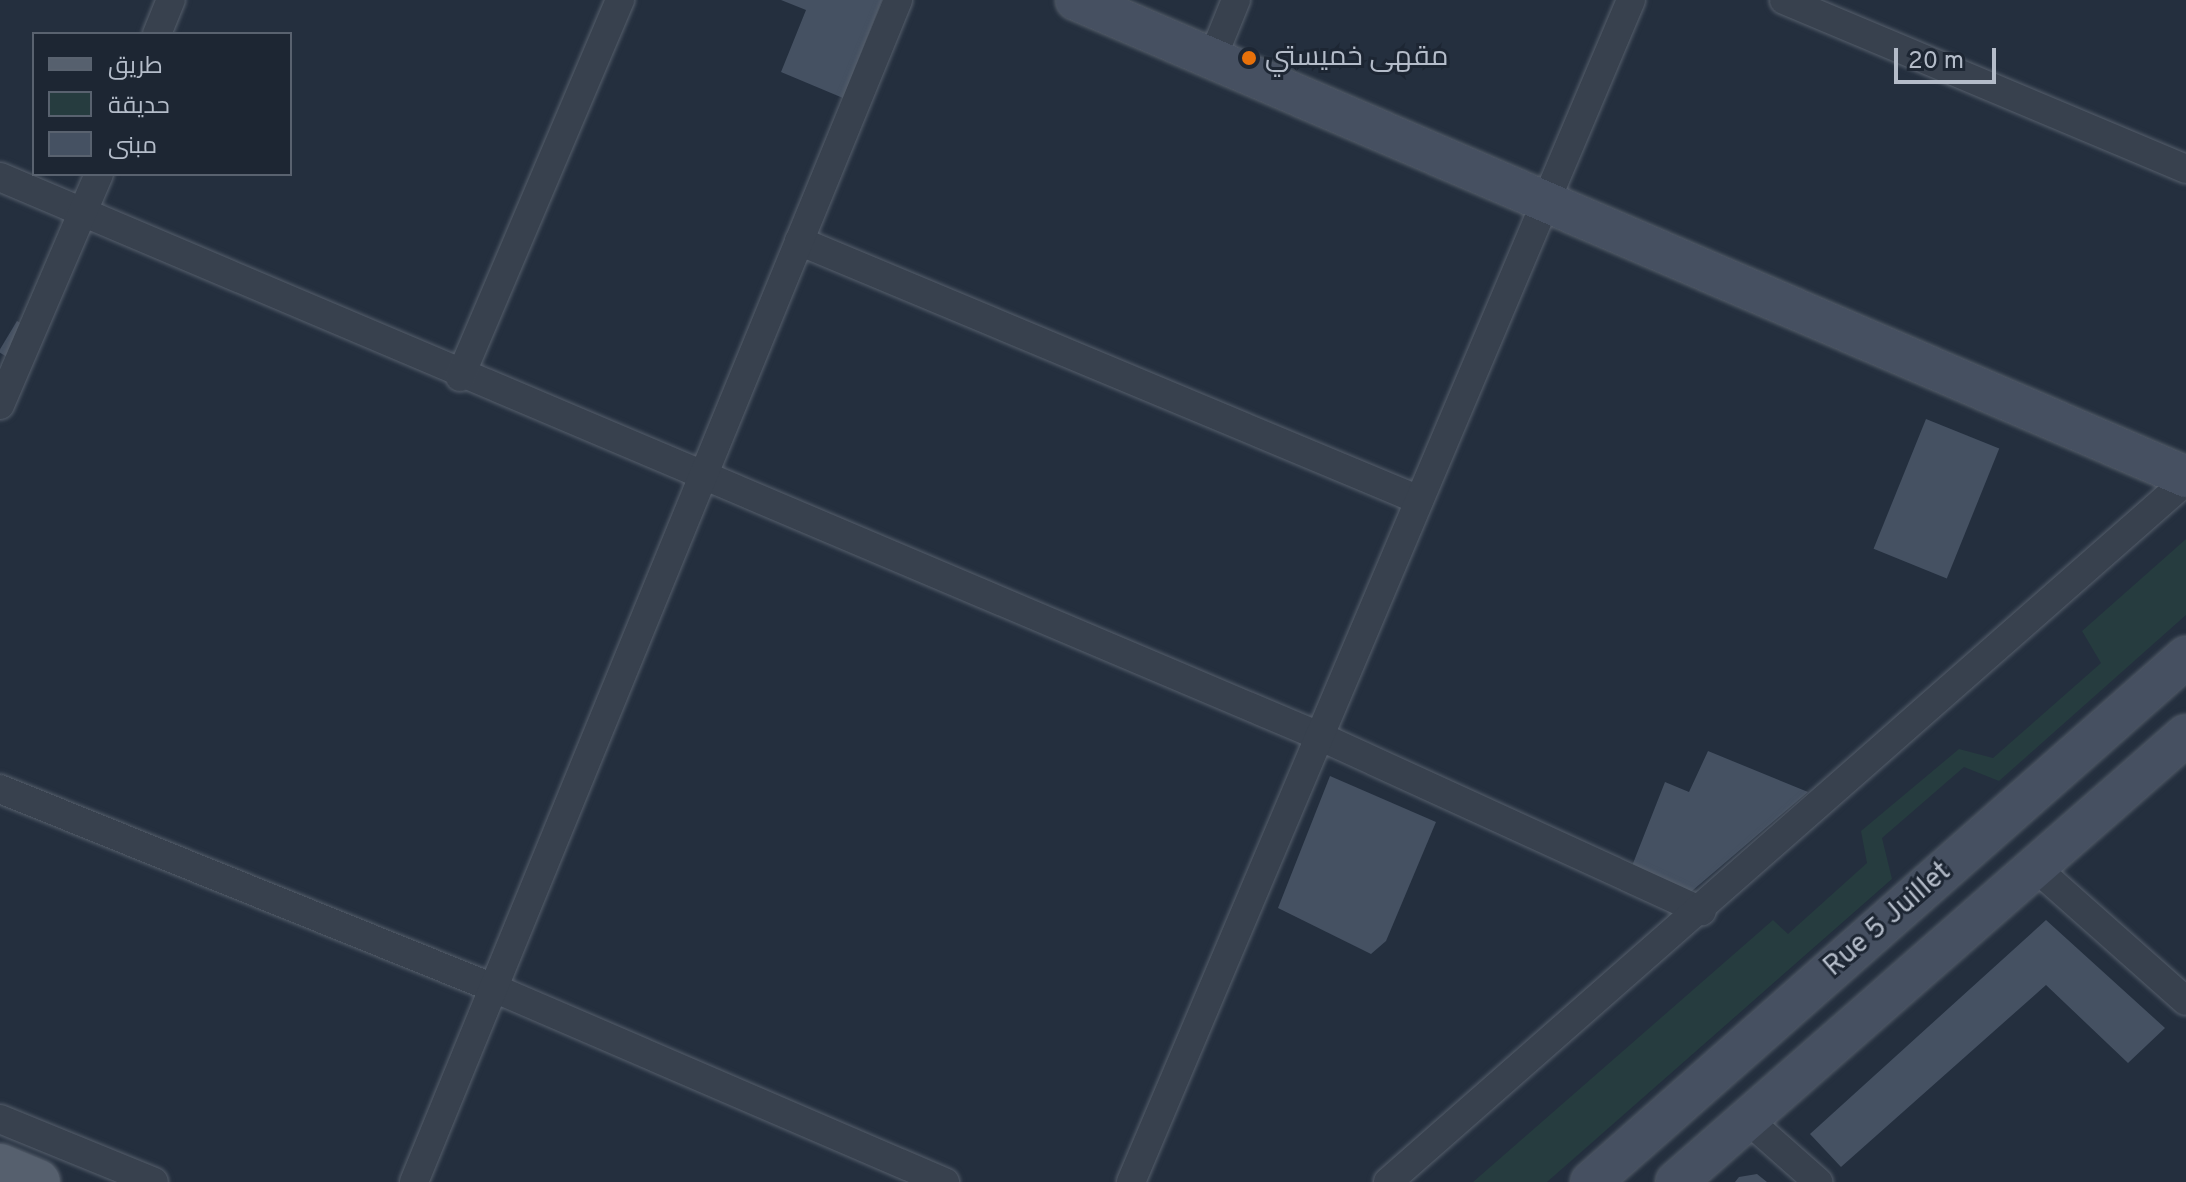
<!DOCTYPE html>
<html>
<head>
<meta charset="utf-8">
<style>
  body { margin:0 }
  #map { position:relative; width:2186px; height:1182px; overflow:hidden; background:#242f3e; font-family:Overpass,Cairo,sans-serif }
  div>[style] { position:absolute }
  .green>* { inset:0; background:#263c3f }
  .building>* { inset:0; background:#455162; transform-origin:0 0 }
  .roads { filter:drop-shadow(0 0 2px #565f6c) drop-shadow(0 0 2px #565f6c) }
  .street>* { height:28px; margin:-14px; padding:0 14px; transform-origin:14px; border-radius:14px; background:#38414e }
  .secondary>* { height:40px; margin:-20px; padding:0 20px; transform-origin:20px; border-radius:20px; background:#465061 }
  .primary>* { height:44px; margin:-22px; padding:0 22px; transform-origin:22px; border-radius:22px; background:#56606e }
  .dots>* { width:22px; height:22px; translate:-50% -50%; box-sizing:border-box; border:4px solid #1d2633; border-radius:50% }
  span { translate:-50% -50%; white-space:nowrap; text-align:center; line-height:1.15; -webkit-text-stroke:6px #1d2633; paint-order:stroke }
  .poi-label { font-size:28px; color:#b4bcc9 }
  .left { translate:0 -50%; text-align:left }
  .street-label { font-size:28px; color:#b4bcc9 }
  .legend { position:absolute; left:32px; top:32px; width:260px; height:144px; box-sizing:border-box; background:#1d2633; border:2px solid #59626f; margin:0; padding:10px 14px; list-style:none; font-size:24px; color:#b4bcc9 }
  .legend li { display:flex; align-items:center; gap:16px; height:40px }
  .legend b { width:40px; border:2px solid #59626f }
  .scale { position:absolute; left:1894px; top:48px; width:102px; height:36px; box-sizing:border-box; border:4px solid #b4bcc9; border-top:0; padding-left:10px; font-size:24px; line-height:28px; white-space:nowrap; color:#b4bcc9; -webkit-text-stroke:6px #1d2633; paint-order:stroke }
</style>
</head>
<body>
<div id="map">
  <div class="green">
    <i style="clip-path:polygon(2186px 539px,2186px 615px,1999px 781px,1964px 767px,1882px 838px,1892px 879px,1547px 1182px,1473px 1182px,1773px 920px,1788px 934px,1867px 863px,1861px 831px,1959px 749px,1993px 758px,2101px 663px,2082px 631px)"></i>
  </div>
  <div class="building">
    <i style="clip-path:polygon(781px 0,882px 0,843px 98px,781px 72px,806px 10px)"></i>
    <i style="left:17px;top:321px;width:26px;height:36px;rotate:31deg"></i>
    <i style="left:1926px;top:419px;width:79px;height:140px;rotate:22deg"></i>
    <i style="clip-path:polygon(1708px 751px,1808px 792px,1686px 896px,1630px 871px,1665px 782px,1689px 792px)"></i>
    <i style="clip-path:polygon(1330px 776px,1436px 822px,1386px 941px,1371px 954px,1278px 908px)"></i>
    <i style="clip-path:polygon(2046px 920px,2165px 1028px,2128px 1063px,2046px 985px,1841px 1167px,1810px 1134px)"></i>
    <i style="clip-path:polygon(1757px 1174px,1767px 1182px,1735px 1182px,1739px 1177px)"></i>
  </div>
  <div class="roads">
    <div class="street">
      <i style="left:1784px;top:0;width:436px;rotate:22.8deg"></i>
      <i style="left:157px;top:34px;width:37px;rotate:-68deg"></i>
      <i style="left:1212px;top:59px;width:64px;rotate:-67.9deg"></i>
      <i style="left:0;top:177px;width:1433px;rotate:22.97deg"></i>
      <i style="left:1319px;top:736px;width:421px;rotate:24.6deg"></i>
      <i style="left:799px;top:241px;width:672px;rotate:22.67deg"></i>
      <i style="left:460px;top:377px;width:410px;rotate:-67deg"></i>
      <i style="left:0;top:405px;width:251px;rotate:-66.8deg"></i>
      <i style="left:0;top:789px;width:535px;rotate:21.96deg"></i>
      <i style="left:496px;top:989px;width:489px;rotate:23.3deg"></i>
      <i style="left:2036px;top:868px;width:200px;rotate:41.6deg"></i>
      <i style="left:0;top:1119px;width:166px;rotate:22.2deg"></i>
      <i style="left:1748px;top:1120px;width:94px;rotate:41.5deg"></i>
      <i style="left:414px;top:1182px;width:1277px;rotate:-67.73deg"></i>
      <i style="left:1131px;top:1182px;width:1283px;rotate:-67.07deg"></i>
      <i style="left:1388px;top:1182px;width:1062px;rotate:-41.3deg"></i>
    </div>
    <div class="secondary">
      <i style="left:1076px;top:0;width:1208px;rotate:23.25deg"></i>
      <i style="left:1591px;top:1182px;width:794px;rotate:-41.42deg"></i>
      <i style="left:1676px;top:1182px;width:678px;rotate:-41.23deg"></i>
    </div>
    <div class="primary">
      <i style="left:0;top:1166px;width:41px;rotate:22.8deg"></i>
    </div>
  </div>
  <div class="dots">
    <i style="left:1249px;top:58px;background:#e8710a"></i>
  </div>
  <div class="poi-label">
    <span class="left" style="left:1265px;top:58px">مقهى خميستي</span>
  </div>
  <div class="street-label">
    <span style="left:1888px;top:920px;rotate:-41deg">Rue 5 Juillet</span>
  </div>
  <ul class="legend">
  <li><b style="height:10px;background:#56606e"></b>طريق</li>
  <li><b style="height:22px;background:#263c3f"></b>حديقة</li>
  <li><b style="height:22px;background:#455162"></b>مبنى</li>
  </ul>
  <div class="scale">20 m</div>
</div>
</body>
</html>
